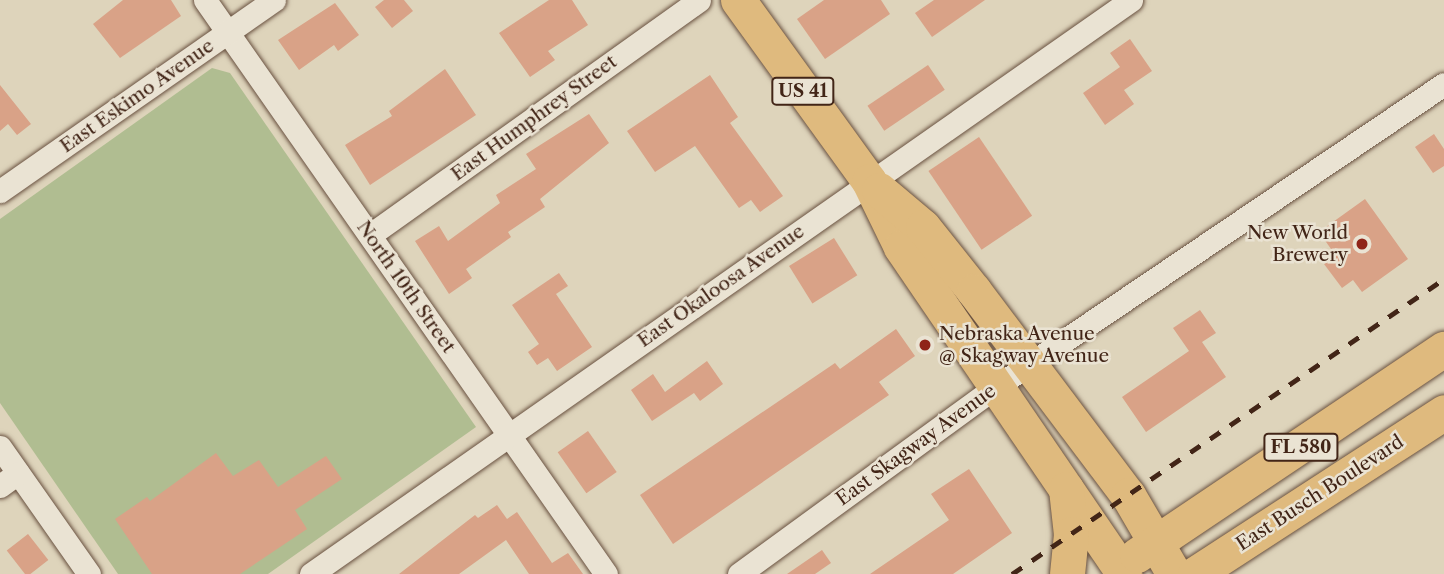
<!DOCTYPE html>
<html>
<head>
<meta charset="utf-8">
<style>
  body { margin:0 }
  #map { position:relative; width:1444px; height:574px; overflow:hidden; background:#ded4bb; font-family:"Libre Caslon Text",serif }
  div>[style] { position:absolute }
  .green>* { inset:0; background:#b0bd91 }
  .building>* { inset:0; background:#d9a287; transform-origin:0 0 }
  .roads { filter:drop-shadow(0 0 2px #695140) drop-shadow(0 0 2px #695140) }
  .minor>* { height:23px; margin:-11.5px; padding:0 11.5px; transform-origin:11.5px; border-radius:11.5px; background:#eae3d3 }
  .primary>* { height:35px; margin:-17.5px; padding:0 17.5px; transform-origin:17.5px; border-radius:17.5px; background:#dfba7e }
  .rail>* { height:5px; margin-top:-2.5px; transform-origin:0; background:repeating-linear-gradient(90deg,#422517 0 12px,transparent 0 24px) }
  .dots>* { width:19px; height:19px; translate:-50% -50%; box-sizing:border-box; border:4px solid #eae3d3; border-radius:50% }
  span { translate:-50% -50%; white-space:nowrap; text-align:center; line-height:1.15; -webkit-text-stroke:5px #eae3d3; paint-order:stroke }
  .shield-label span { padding:2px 5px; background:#eae3d3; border:2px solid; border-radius:5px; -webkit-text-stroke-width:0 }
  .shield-label { font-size:18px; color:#422517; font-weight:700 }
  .street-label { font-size:19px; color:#422517 }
  .poi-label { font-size:19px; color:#422517 }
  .right { translate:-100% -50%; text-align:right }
  .left { translate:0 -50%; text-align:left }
</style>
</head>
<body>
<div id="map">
  <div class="green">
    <i style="clip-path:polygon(212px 68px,230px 73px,476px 427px,268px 574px,118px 574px,0 403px,0 219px)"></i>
  </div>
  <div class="building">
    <i style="clip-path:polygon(123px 0,171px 0,181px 16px,120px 58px,93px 24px)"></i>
    <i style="clip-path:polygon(384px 0,404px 0,413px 11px,392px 28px,375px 7px)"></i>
    <i style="clip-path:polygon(549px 0,572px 0,588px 25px,548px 51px,555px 60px,530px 77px,499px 33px)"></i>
    <i style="clip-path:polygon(824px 0,881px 0,890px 14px,825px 59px,797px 19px)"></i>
    <i style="clip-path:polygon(934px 0,985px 0,932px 37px,915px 13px)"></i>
    <i style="clip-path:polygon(335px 3px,359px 35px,338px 51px,334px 45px,299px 70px,278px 40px)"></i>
    <i style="clip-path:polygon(1130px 39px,1152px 71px,1124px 90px,1134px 104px,1105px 125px,1083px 93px,1120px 67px,1110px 53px)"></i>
    <i style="left:928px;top:65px;width:30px;height:73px;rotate:56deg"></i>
    <i style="clip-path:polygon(445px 69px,476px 115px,370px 185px,345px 145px,392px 116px,389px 111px)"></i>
    <i style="clip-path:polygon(710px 75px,738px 117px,730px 123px,783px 196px,760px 212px,751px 200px,739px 208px,695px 146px,655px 172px,627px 131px)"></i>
    <i style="clip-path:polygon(0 85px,31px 124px,17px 135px,8px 124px,0 131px)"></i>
    <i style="clip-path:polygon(589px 114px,609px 143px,540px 199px,545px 207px,508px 232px,511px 237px,466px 269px,472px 278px,449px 294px,415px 241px,439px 226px,448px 241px,500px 203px,496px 195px,536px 169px,526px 154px)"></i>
    <i style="clip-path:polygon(1434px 134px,1444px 149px,1444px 166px,1433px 173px,1415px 147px)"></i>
    <i style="left:979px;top:137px;width:95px;height:61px;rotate:56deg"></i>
    <i style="clip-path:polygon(1365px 199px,1408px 259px,1362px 292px,1353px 280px,1342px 288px,1324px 264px,1336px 256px,1319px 232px)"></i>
    <i style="left:834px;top:238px;width:44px;height:53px;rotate:58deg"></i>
    <i style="clip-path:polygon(559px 273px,568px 286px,556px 294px,592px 347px,557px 371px,548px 358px,537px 365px,528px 352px,539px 344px,512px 305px)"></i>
    <i style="clip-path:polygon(1200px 310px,1216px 333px,1202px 342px,1226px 377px,1146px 432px,1122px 397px,1189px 351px,1173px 328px)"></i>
    <i style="clip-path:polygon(896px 329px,915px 356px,879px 382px,889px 395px,673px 544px,640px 495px,835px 363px,840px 369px)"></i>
    <i style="clip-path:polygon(707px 361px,723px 384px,700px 401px,694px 393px,652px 421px,631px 390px,653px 374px,665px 392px)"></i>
    <i style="left:588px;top:431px;width:50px;height:37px;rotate:55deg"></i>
    <i style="clip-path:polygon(216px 453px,233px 476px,259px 460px,278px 487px,326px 456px,342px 479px,295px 510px,307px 529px,240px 574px,152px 574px,115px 519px,147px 497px,150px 501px)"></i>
    <i style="clip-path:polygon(969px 469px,1012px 533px,953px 574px,870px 574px,949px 520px,931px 494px)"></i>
    <i style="clip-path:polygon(497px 505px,507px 519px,517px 512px,552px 563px,568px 553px,583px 574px,529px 574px,506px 540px,459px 574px,399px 574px,475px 515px,478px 518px)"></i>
    <i style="left:28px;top:534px;width:33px;height:27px;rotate:52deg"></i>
    <i style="clip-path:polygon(822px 550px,831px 563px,815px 574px,787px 574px)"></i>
  </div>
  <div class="roads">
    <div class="minor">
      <i style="left:205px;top:0;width:700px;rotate:55.06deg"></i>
      <i style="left:0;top:191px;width:334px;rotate:-34.9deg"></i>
      <i style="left:370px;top:235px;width:404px;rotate:-35.5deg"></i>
      <i style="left:0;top:447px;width:155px;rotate:55deg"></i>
      <i style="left:0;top:486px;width:22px;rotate:-36deg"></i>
      <i style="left:311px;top:574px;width:1001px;rotate:-34.99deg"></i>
      <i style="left:739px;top:574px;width:319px;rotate:-36.1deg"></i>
      <i style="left:997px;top:386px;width:539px;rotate:-34.04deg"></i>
    </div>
    <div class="primary">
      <i style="left:738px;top:0;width:223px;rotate:54.1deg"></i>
      <i style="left:869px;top:181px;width:73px;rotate:64.1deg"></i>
      <i style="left:901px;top:247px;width:396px;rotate:55.7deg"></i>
      <i style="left:879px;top:190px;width:57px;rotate:40.1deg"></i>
      <i style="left:923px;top:227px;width:82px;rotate:51.4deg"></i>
      <i style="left:974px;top:291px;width:256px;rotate:53deg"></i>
      <i style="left:1128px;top:495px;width:91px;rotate:59.8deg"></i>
      <i style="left:1066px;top:489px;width:45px;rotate:83.7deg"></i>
      <i style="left:1071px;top:534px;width:40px;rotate:95.7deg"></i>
      <i style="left:1137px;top:555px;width:370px;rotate:-33.9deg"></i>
      <i style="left:1195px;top:574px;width:297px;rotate:-33deg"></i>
    </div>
  </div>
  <div class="rail">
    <i style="left:1012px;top:574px;width:523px;rotate:-34.33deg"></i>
  </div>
  <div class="dots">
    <i style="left:1362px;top:244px;background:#8f2418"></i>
    <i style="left:925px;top:345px;background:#8f2418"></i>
  </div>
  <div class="shield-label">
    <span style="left:803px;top:91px">US 41</span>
    <span style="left:1301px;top:447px">FL 580</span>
  </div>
  <div class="street-label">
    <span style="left:137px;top:96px;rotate:-35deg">East Eskimo Avenue</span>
    <span style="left:534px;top:118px;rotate:-36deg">East Humphrey Street</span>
    <span style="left:721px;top:286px;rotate:-35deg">East Okaloosa Avenue</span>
    <span style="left:406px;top:287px;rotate:55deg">North 10th Street</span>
    <span style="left:916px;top:445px;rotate:-36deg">East Skagway Avenue</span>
    <span style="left:1320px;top:493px;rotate:-33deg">East Busch Boulevard</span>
  </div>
  <div class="poi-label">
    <span class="right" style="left:1348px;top:244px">New World<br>Brewery</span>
    <span class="left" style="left:939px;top:345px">Nebraska Avenue<br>@ Skagway Avenue</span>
  </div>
</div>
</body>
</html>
